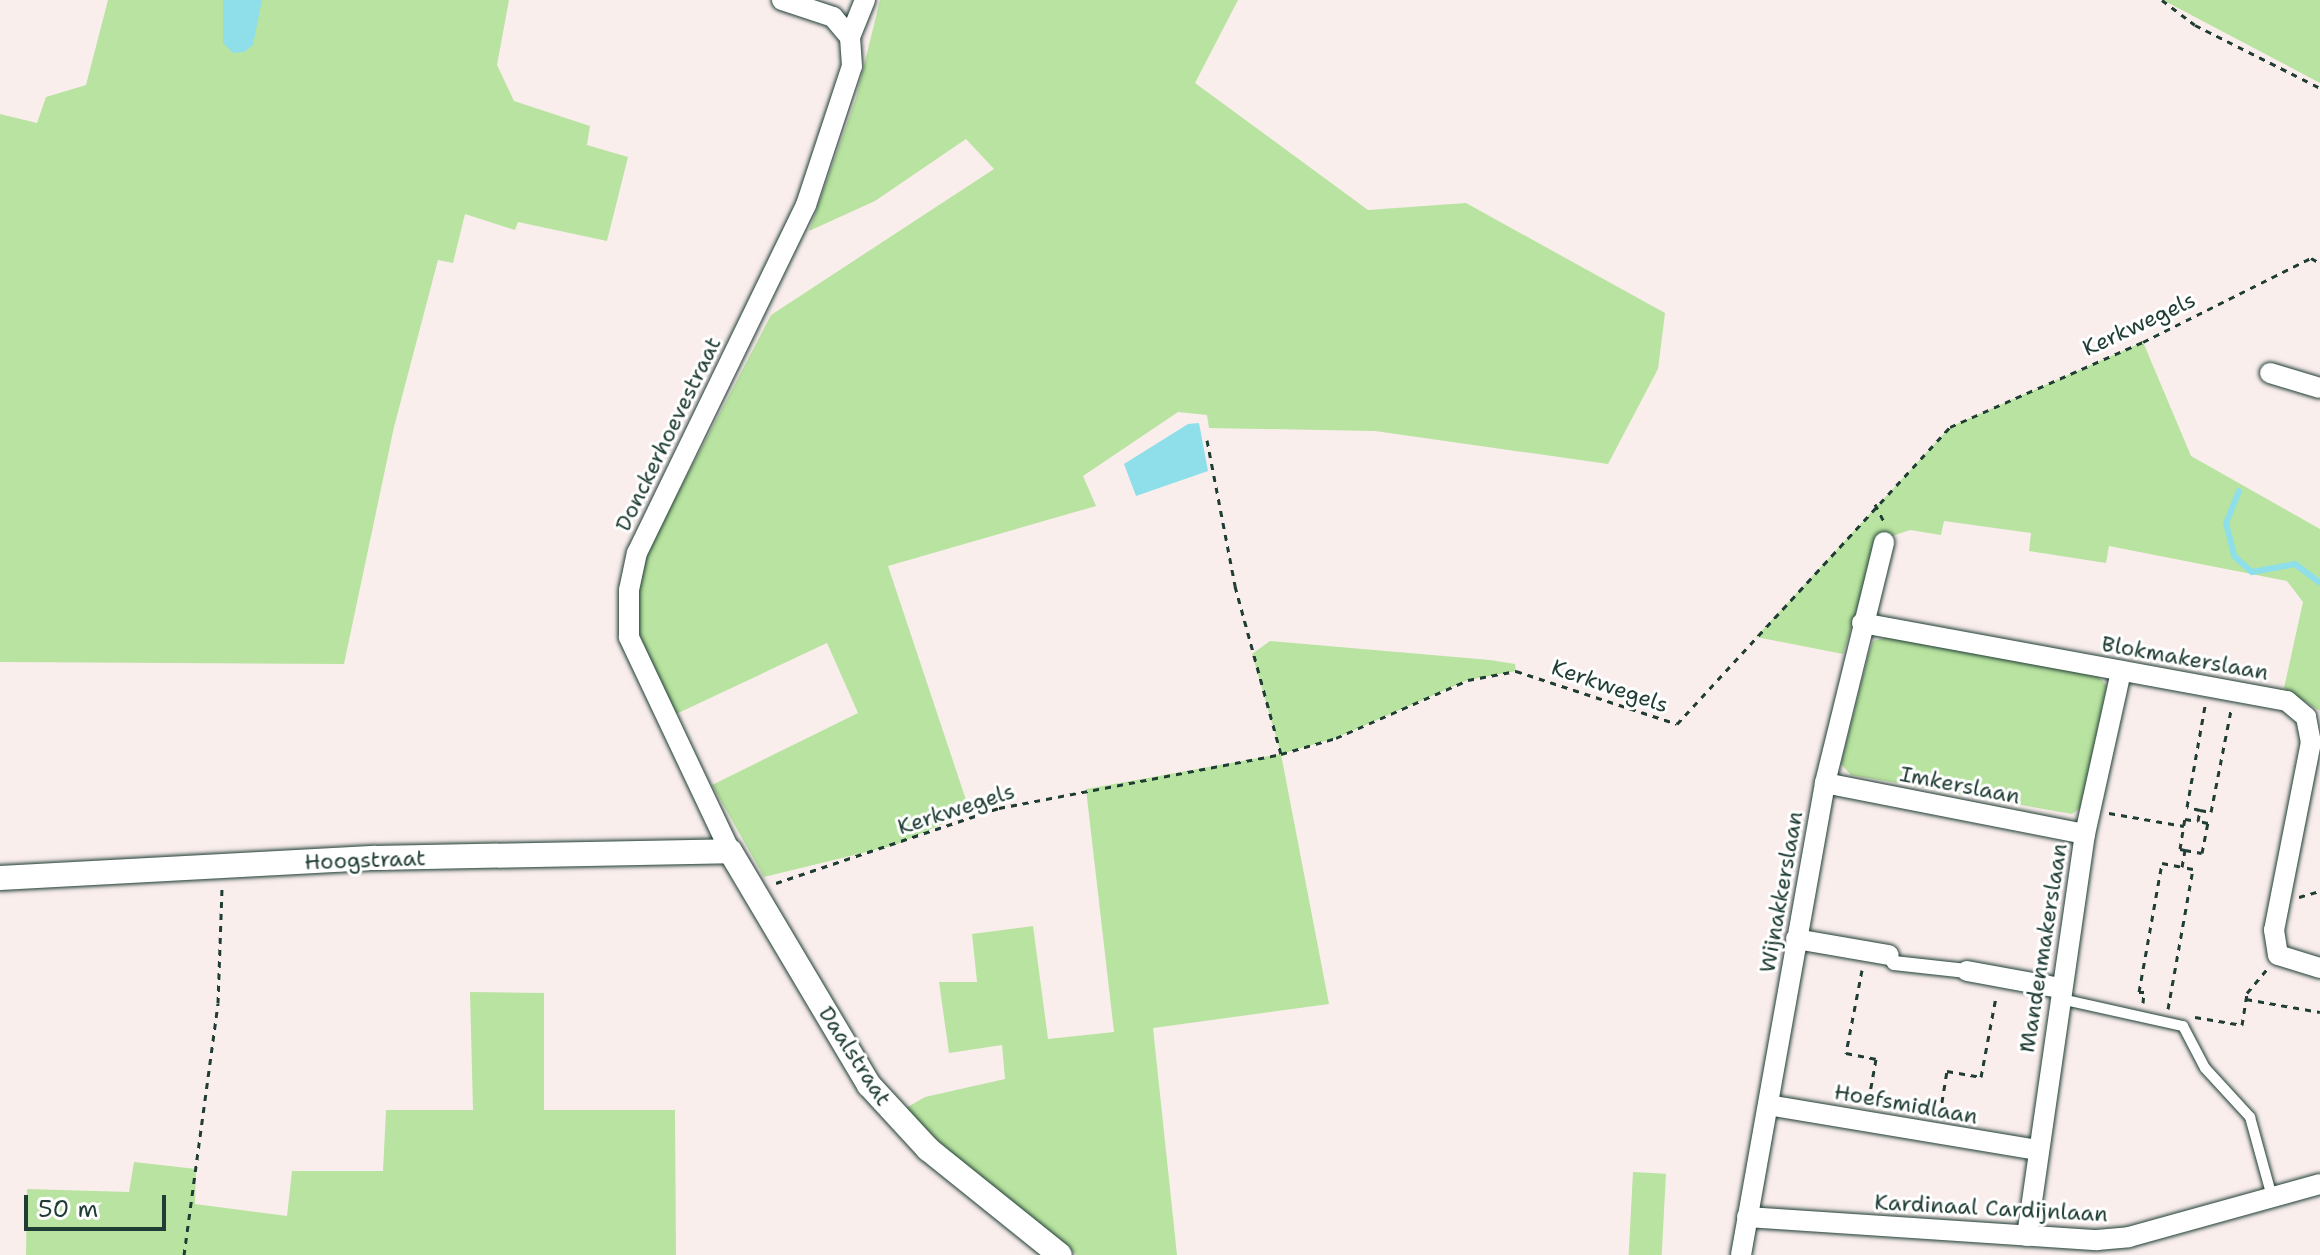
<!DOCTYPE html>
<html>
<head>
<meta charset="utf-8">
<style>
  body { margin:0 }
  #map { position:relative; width:2320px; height:1255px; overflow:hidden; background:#faeeed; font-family:"Shantell Sans",sans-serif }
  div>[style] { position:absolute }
  .green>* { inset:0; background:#b9e3a0; transform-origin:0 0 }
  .water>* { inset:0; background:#8edfe9 }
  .stream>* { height:6px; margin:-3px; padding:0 3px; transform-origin:3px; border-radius:3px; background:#8edfe9 }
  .path>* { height:3px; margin-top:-1.5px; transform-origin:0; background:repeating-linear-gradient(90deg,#1f3d34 0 6px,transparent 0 12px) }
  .roads { filter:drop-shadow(0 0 2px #1f3d34) drop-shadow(0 0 2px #1f3d34) }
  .service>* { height:10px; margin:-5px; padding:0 5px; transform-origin:5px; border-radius:5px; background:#fff }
  .pedestrian>* { height:14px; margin:-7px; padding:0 7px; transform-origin:7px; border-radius:7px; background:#fff }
  .minor>* { height:20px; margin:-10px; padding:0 10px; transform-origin:10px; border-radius:10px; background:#fff }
  .tertiary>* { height:24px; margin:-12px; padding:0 12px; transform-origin:12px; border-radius:12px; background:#fff }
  span { translate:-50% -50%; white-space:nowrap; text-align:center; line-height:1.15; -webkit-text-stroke:6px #fff; paint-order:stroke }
  .street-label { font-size:22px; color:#1f3d34 }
  .scale { position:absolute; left:24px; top:1195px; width:142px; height:36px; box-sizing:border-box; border:4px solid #1f3d34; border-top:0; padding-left:10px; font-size:24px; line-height:28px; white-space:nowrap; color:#1f3d34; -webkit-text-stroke:6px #fff; paint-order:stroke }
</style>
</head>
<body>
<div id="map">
  <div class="green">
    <i style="clip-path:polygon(108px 0,509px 0,497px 65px,514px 101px,590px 126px,587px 145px,628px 157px,607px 241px,518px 222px,515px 230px,465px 214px,453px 263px,438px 260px,394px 427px,344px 664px,0 662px,0 114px,37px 123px,46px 97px,86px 85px)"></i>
    <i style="clip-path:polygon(880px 0,1238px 0,1195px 83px,1368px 210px,1466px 203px,1665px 313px,1658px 369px,1608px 464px,1375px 431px,1209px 428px,1207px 415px,1178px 412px,1083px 476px,1096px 506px,888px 566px,970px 812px,895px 845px,764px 877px,712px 785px,858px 713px,827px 643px,674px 715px,641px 639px,636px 613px,642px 562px,771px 315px,994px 169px,966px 139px,875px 201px,809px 231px,856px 98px)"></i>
    <i style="clip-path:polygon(2163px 0,2320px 0,2320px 83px,2195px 17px)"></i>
    <i style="clip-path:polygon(2143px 342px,2191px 456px,2320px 529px,2320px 711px,2284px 688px,2303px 602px,2287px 581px,2109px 546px,2106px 563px,2029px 551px,2031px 533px,1944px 521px,1941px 535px,1910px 530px,1878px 541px,1843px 654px,1756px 637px,1950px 427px)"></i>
    <i style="clip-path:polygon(1888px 637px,2097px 675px,2107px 686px,2080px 808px,2072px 814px,1851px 775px,1841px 764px,1868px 656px,1873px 641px)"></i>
    <i style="clip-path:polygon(1270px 641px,1490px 660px,1515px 664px,1516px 671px,1468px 680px,1336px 738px,1281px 754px,1329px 1004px,1153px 1028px,1177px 1255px,1077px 1255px,1002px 1199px,904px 1109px,925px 1097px,1005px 1079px,1002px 1045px,949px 1053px,939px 982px,977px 982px,972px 934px,1033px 926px,1048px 1039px,1114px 1032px,1086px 789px,1281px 754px,1252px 654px)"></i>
    <i style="clip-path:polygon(470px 992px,544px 993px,544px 1110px,675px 1110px,676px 1255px,26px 1255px,27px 1189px,129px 1192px,134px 1162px,196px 1169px,195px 1204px,287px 1216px,292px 1171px,383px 1171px,386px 1110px,473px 1110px)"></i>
    <i style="left:1633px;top:1172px;width:33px;height:84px;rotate:3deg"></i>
  </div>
  <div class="water">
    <i style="clip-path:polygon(223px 0,262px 0,253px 45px,244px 52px,233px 53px,223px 43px)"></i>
    <i style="clip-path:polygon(1199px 423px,1208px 471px,1136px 496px,1124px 464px,1188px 424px)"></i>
  </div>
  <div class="stream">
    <i style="left:2239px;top:491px;width:35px;rotate:112deg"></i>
    <i style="left:2226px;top:523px;width:34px;rotate:76deg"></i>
    <i style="left:2234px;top:556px;width:24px;rotate:42deg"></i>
    <i style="left:2252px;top:572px;width:44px;rotate:-10.5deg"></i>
    <i style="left:2295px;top:564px;width:31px;rotate:37deg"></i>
  </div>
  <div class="path">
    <i style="left:2162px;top:0;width:41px;rotate:37.1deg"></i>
    <i style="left:2195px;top:25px;width:140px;rotate:26.7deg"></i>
    <i style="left:1207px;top:440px;width:149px;rotate:79.1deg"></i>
    <i style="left:1235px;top:586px;width:174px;rotate:74.7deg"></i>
    <i style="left:1875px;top:504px;width:20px;rotate:63deg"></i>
    <i style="left:2200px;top:810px;width:11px;rotate:10deg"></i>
    <i style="left:2211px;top:812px;width:104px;rotate:-78.9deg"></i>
    <i style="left:2109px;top:813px;width:76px;rotate:9.8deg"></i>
    <i style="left:2185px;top:850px;width:17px;rotate:10deg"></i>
    <i style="left:2202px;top:853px;width:31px;rotate:-79deg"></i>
    <i style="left:2208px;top:823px;width:10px;rotate:-169deg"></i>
    <i style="left:776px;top:883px;width:235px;rotate:-18.6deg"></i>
    <i style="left:999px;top:808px;width:287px;rotate:-10.8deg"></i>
    <i style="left:1281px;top:754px;width:57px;rotate:-16.2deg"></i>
    <i style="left:1336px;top:738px;width:144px;rotate:-23.7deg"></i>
    <i style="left:1468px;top:680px;width:49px;rotate:-10.6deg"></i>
    <i style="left:1516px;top:671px;width:169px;rotate:18.2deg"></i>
    <i style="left:1677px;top:724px;width:403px;rotate:-47.4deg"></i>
    <i style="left:1950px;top:427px;width:211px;rotate:-23.8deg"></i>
    <i style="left:2143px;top:342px;width:188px;rotate:-26.6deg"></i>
    <i style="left:2311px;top:258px;width:10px;rotate:29deg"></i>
    <i style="left:2299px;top:897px;width:22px;rotate:-16deg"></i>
    <i style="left:1862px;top:970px;width:85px;rotate:100.9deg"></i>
    <i style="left:1846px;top:1053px;width:31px;rotate:11deg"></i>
    <i style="left:1876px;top:1059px;width:46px;rotate:100.1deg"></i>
    <i style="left:2246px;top:999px;width:75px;rotate:10deg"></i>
    <i style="left:2143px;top:1003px;width:11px;rotate:-85deg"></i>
    <i style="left:2144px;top:992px;width:5px;rotate:180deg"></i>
    <i style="left:2139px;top:992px;width:131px;rotate:-79.9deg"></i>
    <i style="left:2162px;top:863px;width:20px;rotate:11deg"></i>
    <i style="left:2168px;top:1009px;width:142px;rotate:-79.9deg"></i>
    <i style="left:2193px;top:869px;width:11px;rotate:-170deg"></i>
    <i style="left:2182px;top:867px;width:17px;rotate:-80deg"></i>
    <i style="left:2185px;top:850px;width:5px;rotate:-169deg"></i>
    <i style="left:2180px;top:849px;width:30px;rotate:-81deg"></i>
    <i style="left:2185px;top:819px;width:13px;rotate:9deg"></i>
    <i style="left:2198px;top:821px;width:11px;rotate:-80deg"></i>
    <i style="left:2200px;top:810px;width:13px;rotate:-167deg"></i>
    <i style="left:2187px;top:807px;width:103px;rotate:-79.9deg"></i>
    <i style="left:2195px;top:1017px;width:48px;rotate:9.7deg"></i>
    <i style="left:2242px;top:1025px;width:32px;rotate:-81deg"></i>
    <i style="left:2247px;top:993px;width:31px;rotate:-50deg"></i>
    <i style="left:1940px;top:1114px;width:44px;rotate:-80.8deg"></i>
    <i style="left:1947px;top:1071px;width:35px;rotate:10deg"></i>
    <i style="left:1981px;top:1077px;width:81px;rotate:-79.4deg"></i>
    <i style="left:184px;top:1255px;width:254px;rotate:-82.3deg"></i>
    <i style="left:218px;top:1003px;width:117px;rotate:-88deg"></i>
  </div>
  <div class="roads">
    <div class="service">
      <i style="left:2061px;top:999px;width:125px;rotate:12.5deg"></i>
      <i style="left:2183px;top:1026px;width:47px;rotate:62.4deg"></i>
      <i style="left:2205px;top:1068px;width:67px;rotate:47.4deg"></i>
      <i style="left:2250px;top:1117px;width:83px;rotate:74.6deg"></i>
    </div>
    <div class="pedestrian">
      <i style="left:1889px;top:955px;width:9px;rotate:58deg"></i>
      <i style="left:1894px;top:963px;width:73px;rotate:6.3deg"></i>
    </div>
    <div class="minor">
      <i style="left:782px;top:0;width:54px;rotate:18.4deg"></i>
      <i style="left:833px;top:17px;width:26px;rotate:50deg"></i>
      <i style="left:2270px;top:373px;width:52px;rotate:16.7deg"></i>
      <i style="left:1862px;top:623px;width:432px;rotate:10.4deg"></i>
      <i style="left:2287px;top:701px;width:25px;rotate:40deg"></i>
      <i style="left:2306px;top:717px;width:25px;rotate:79deg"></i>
      <i style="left:2311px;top:742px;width:192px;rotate:101.1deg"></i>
      <i style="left:2274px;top:930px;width:25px;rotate:81deg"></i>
      <i style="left:2278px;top:955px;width:44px;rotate:17.2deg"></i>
      <i style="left:1825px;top:783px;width:265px;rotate:11.1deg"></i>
      <i style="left:730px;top:851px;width:237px;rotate:-115.3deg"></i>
      <i style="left:629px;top:637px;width:47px;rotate:-90deg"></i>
      <i style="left:629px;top:590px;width:38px;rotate:-78deg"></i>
      <i style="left:637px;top:553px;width:387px;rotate:-64.1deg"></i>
      <i style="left:806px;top:205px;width:146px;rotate:-71.7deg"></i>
      <i style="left:852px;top:66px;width:29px;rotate:-94deg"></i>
      <i style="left:850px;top:37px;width:40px;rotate:-68deg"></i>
      <i style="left:1796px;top:939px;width:94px;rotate:9.8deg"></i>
      <i style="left:1967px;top:971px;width:95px;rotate:10.4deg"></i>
      <i style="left:1768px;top:1105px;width:273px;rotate:9.5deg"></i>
      <i style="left:1747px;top:1217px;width:351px;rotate:3.8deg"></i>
      <i style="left:2097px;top:1240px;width:32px;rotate:-5deg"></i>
      <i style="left:2129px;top:1237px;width:198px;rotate:-15.5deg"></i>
      <i style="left:2027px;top:1236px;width:406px;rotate:-81.8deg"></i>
      <i style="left:2085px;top:834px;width:167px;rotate:-77.5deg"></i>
      <i style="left:1741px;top:1255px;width:479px;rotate:-79.9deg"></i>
      <i style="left:1825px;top:783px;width:248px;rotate:-76.2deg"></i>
    </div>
    <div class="tertiary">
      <i style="left:0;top:878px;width:376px;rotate:-3.1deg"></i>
      <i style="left:375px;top:858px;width:355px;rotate:-1.1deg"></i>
      <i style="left:730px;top:851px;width:272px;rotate:59.3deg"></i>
      <i style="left:869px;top:1085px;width:87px;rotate:47.3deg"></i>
      <i style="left:928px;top:1149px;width:169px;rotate:38.8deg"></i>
    </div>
  </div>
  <div class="street-label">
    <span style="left:2139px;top:324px;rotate:-25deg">Kerkwegels</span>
    <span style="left:668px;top:434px;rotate:-64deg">Donckerhoevestraat</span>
    <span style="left:2185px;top:658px;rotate:10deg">Blokmakerslaan</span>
    <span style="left:1610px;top:686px;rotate:19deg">Kerkwegels</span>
    <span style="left:1960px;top:785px;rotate:11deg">Imkerslaan</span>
    <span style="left:956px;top:809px;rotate:-18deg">Kerkwegels</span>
    <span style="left:365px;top:860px;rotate:-2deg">Hoogstraat</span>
    <span style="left:1781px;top:892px;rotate:-80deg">Wijnakkerslaan</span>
    <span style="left:2043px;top:948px;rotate:-81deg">Mandenmakerslaan</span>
    <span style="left:855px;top:1056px;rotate:57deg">Daalstraat</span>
    <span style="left:1906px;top:1104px;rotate:10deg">Hoefsmidlaan</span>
    <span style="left:1991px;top:1208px;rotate:3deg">Kardinaal Cardijnlaan</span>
  </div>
  <div class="scale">50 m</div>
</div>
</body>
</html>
